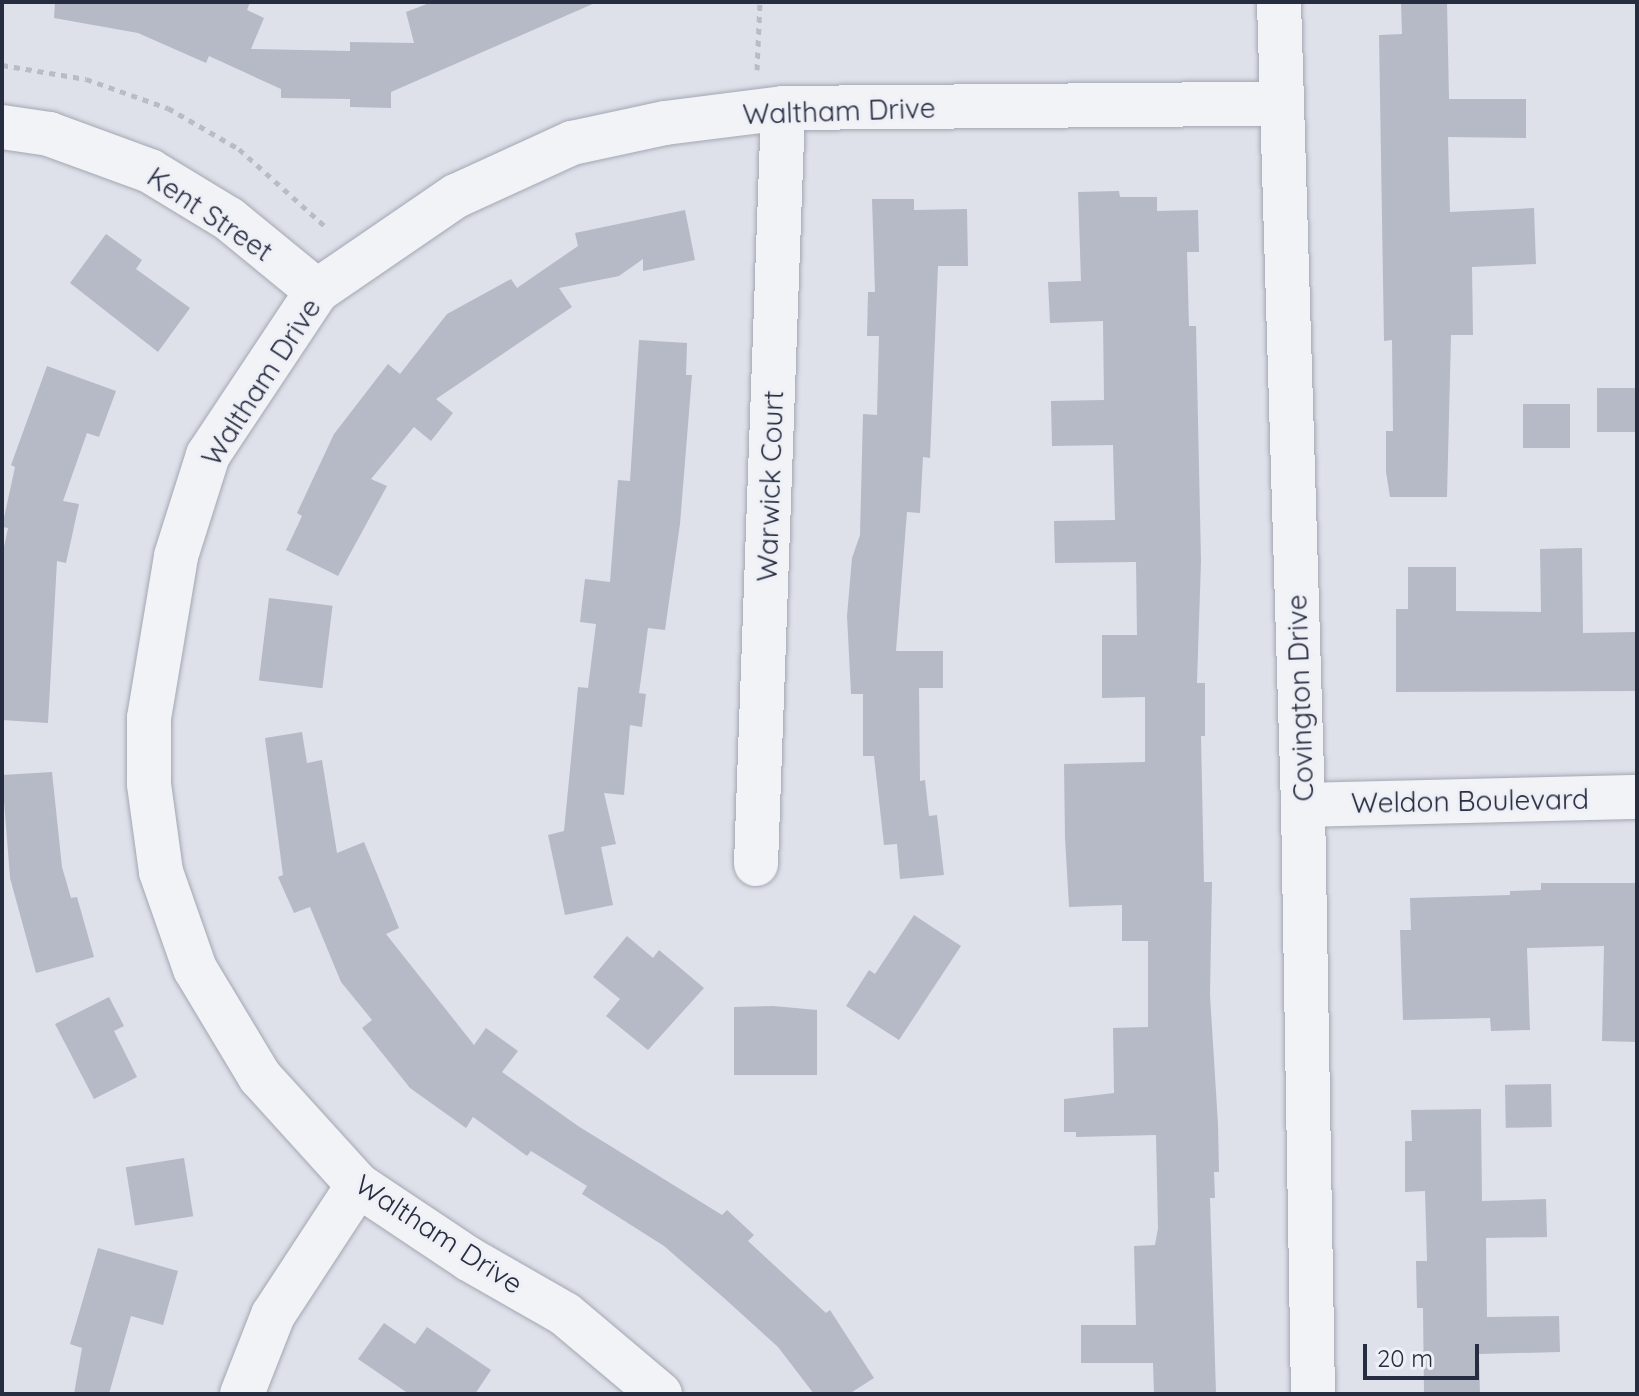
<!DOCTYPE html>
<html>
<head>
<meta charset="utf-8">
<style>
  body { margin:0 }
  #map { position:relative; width:1639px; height:1396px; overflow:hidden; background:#dee1e9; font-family:Quicksand,sans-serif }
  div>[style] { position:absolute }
  .building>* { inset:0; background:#b5bac6; transform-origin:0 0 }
  .path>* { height:5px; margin-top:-2.5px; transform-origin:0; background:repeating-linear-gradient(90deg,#b8bcc4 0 6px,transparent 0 12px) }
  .roads { filter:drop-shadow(0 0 2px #a3a7b3) drop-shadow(0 0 2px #a3a7b3) }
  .minor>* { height:44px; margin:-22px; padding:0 22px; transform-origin:22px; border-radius:22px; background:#f1f3f7 }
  span { translate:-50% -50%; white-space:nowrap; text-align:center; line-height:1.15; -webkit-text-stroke:6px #eef0f6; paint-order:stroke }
  .street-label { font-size:28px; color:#262d41 }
  .frame { position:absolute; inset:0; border:4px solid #262d41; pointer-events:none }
  .scale { position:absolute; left:1363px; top:1344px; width:116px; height:36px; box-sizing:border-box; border:4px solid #262d41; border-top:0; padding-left:10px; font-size:24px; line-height:28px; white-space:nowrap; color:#262d41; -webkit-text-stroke:6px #eef0f6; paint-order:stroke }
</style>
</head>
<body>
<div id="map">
  <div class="building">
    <i style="clip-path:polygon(55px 2px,250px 2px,247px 10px,264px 18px,251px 49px,350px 51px,350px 42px,414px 43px,406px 12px,432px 2px,595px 3px,391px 92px,391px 108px,350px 107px,350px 99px,281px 98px,281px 89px,209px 56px,206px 63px,138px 33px,54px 18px)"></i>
    <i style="clip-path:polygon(1401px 2px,1447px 2px,1449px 99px,1526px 99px,1526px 138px,1448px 137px,1450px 212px,1534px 208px,1536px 264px,1472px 267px,1473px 335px,1451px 335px,1447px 497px,1390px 497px,1386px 472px,1386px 431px,1393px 431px,1392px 340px,1384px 341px,1379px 35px,1402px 34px)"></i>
    <i style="clip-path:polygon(1119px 191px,1120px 197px,1157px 197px,1157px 211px,1198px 210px,1199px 252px,1187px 252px,1189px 326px,1196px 326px,1201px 561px,1197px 683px,1205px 683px,1205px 736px,1201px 736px,1204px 882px,1212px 882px,1210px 995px,1218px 1124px,1219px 1172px,1214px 1172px,1215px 1198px,1210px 1198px,1216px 1394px,1154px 1394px,1153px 1363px,1081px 1363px,1081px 1325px,1136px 1325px,1134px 1246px,1155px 1245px,1158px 1228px,1156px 1135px,1076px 1137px,1076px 1132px,1064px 1132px,1064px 1099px,1114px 1093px,1113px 1028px,1148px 1027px,1148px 941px,1122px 941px,1122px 905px,1069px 907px,1065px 838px,1064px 764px,1145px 762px,1145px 697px,1102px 698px,1102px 635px,1137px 635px,1136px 562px,1055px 563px,1054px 521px,1115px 520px,1113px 445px,1052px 446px,1051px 401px,1104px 400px,1103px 321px,1050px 323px,1048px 282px,1081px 281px,1078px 192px)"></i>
    <i style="clip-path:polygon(872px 199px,914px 199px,914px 210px,967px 209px,968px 266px,938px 266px,930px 458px,923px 457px,920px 513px,907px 512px,896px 651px,943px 651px,943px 688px,919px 688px,920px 781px,925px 780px,929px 816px,937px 815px,944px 875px,900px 879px,897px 844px,884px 845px,874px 756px,863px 756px,863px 694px,851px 694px,847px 616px,852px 558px,860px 535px,863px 414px,877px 415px,879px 336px,867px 336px,868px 292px,875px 292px)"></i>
    <i style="clip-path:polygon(685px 210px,695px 260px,643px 271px,643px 259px,619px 276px,559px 288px,572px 307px,436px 399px,453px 413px,431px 441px,414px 427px,371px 479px,387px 486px,338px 576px,286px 550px,302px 516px,297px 513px,334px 434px,388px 364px,400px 374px,447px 314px,511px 279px,517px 288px,578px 246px,575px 233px)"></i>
    <i style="clip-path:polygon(106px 234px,142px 260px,136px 269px,190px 308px,158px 352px,70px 283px)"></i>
    <i style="clip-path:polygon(639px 340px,687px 343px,686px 375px,692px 375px,680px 524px,665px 630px,648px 628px,639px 693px,646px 694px,642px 727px,630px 725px,624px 795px,604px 793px,616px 844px,601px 847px,613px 905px,565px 915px,548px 835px,564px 831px,578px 687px,588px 688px,596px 624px,580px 622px,585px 579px,610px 582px,618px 480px,630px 481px)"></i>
    <i style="clip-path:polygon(47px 366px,116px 391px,99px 437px,87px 433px,63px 501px,79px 504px,66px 563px,57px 561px,48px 723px,2px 720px,2px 556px,8px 528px,2px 527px,15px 467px,11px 465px)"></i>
    <i style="left:1597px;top:388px;width:40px;height:44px"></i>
    <i style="left:1523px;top:404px;width:47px;height:44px"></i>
    <i style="clip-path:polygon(1582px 548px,1583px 633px,1637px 632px,1637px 691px,1396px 692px,1396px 609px,1408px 609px,1408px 567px,1456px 567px,1456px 611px,1541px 612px,1540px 549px)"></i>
    <i style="left:269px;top:598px;width:64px;height:83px;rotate:7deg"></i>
    <i style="clip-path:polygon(302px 732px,307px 763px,322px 760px,337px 853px,364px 842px,399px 928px,386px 934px,474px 1045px,486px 1028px,518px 1051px,502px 1072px,578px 1126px,722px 1215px,727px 1210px,754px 1235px,748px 1241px,826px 1313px,830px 1310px,874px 1378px,849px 1394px,814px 1394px,778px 1347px,724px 1298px,664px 1246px,582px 1194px,587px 1186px,531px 1151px,527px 1156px,473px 1117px,466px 1128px,410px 1088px,362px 1028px,372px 1020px,341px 982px,310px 907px,294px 913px,278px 877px,283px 875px,265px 738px)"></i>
    <i style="clip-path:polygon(52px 772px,62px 867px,71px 898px,77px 897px,94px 957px,36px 973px,10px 878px,2px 775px)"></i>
    <i style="clip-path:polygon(1541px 883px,1637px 883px,1637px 1042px,1602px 1041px,1604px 946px,1527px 948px,1530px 1030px,1491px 1031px,1490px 1018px,1403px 1020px,1400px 930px,1411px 930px,1410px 898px,1510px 895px,1510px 891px,1541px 890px)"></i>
    <i style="clip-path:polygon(914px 915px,961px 946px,899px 1040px,846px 1006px,869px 970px,875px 974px)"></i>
    <i style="clip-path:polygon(627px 936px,653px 958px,659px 950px,704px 988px,648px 1050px,606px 1016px,620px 999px,593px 977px)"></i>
    <i style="clip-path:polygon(109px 997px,124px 1026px,114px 1031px,137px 1077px,94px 1099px,55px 1024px)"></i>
    <i style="clip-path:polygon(773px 1006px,817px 1010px,817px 1075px,734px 1075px,734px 1007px)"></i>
    <i style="left:1551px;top:1084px;width:43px;height:46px;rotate:89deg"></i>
    <i style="clip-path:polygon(1481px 1109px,1482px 1201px,1546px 1199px,1547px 1237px,1486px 1238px,1487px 1317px,1559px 1316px,1560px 1352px,1479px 1354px,1480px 1394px,1424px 1394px,1423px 1308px,1417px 1308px,1416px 1261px,1427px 1261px,1425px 1191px,1405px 1192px,1405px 1141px,1412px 1141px,1411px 1110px)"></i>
    <i style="left:184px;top:1158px;width:59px;height:59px;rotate:81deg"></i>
    <i style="clip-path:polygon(98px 1248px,178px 1271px,163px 1325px,131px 1316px,109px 1394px,74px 1394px,82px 1348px,70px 1344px)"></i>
    <i style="clip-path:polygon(384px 1323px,415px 1344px,427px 1327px,491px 1370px,475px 1394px,409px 1394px,358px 1359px)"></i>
  </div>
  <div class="path">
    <i style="left:2px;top:65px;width:85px;rotate:9.5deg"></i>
    <i style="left:86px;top:79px;width:87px;rotate:19.5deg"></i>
    <i style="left:168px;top:108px;width:82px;rotate:30deg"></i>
    <i style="left:239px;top:149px;width:118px;rotate:41.9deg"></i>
    <i style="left:757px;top:70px;width:68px;rotate:-87.5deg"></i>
  </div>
  <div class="roads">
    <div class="minor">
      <i style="left:1279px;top:2px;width:803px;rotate:88.29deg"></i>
      <i style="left:1303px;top:805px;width:589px;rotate:89.03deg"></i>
      <i style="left:2px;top:127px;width:48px;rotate:8.5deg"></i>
      <i style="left:49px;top:134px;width:108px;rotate:20.1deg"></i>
      <i style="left:150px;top:171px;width:92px;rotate:31.3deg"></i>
      <i style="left:229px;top:219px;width:114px;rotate:39.3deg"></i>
      <i style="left:1303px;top:805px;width:334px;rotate:-1.4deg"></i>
      <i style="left:756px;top:864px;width:756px;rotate:-87.95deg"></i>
      <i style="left:242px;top:1394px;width:85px;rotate:-68.6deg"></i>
      <i style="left:273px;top:1315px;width:155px;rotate:-56.8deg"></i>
      <i style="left:660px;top:1394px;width:124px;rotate:-139.9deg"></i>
      <i style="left:565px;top:1314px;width:111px;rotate:-150.2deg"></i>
      <i style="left:469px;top:1259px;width:133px;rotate:-146.3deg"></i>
      <i style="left:358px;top:1185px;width:146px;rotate:-132.2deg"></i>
      <i style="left:260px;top:1077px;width:126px;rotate:-121deg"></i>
      <i style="left:195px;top:969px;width:103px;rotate:-109.3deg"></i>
      <i style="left:161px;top:872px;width:89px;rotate:-97.8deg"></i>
      <i style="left:149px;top:784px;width:66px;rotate:-90deg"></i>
      <i style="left:149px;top:718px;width:164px;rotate:-80.5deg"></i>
      <i style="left:176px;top:556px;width:106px;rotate:-72.4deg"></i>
      <i style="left:208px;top:455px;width:197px;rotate:-56.4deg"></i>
      <i style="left:317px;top:291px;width:168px;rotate:-34.4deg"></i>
      <i style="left:456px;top:196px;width:128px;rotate:-24.6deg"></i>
      <i style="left:572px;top:143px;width:95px;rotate:-12.1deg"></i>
      <i style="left:665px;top:123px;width:119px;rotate:-7.2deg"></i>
      <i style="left:783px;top:108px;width:497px;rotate:-0.5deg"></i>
    </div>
  </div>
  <div class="street-label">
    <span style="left:839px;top:111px;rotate:-2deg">Waltham Drive</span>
    <span style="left:210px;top:214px;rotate:34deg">Kent Street</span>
    <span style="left:261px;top:382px;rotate:-57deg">Waltham Drive</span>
    <span style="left:770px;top:486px;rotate:-88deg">Warwick Court</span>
    <span style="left:1300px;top:698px;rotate:-92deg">Covington Drive</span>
    <span style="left:1470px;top:801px;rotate:-1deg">Weldon Boulevard</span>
    <span style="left:439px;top:1234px;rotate:33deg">Waltham Drive</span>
  </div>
  <div class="frame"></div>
  <div class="scale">20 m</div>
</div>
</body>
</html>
